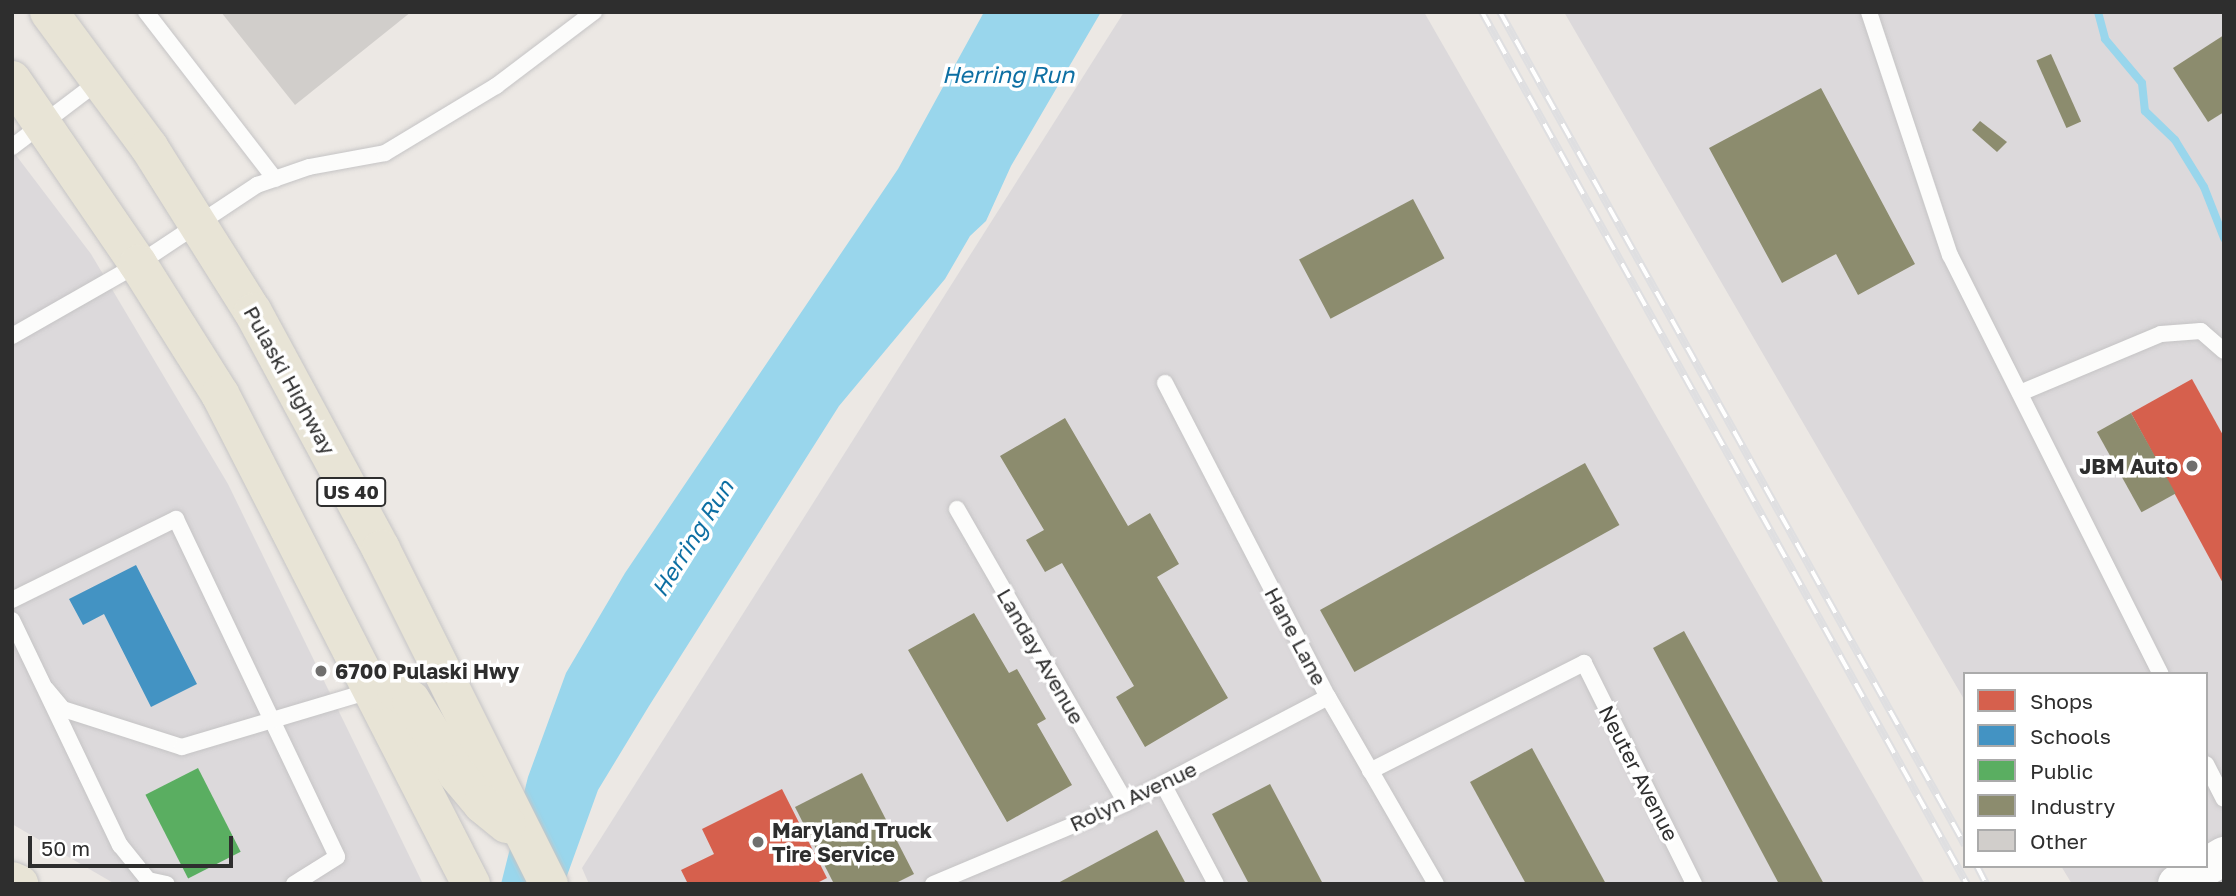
<!DOCTYPE html>
<html>
<head>
<meta charset="utf-8">
<style>
  body { margin:0 }
  #map { position:relative; width:2236px; height:896px; overflow:hidden; background:#ece8e4; font-family:"Golos Text",sans-serif }
  div>[style] { position:absolute }
  .industrial>* { inset:0; background:#dcd9db }
  .water>* { inset:0; background:#99d6ec }
  .shops>* { inset:0; background:#d6604d }
  .schools>* { inset:0; background:#4393c3 }
  .public>* { inset:0; background:#5aae61; transform-origin:0 0 }
  .industry>* { inset:0; background:#8c8c6e; transform-origin:0 0 }
  .stream>* { height:8px; margin:-4px; padding:0 4px; transform-origin:4px; border-radius:4px; background:#99d6ec }
  .building>* { inset:0; background:#d1cecb }
  .roads { filter:drop-shadow(0 0 2px #c5c4c5) drop-shadow(0 0 2px #c5c4c5) }
  .lane>* { height:16px; margin:-8px; padding:0 8px; transform-origin:8px; border-radius:8px; background:#fcfcfb }
  .secondary>* { height:38px; margin:-19px; padding:0 19px; transform-origin:19px; border-radius:19px; background:#fcfcfb }
  .primary>* { height:38px; margin:-19px; padding:0 19px; transform-origin:19px; border-radius:19px; background:#e8e4d6 }
  .rail>* { height:8px; margin-top:-4px; transform-origin:0; background:repeating-linear-gradient(90deg,#fff 0 16px,#dfdfe1 0 32px); box-sizing:border-box; border-block:2px solid #dfdfe1 }
  .dots>* { width:19px; height:19px; translate:-50% -50%; box-sizing:border-box; border:4px solid #fff; border-radius:50% }
  span { translate:-50% -50%; white-space:nowrap; text-align:center; line-height:1.15; -webkit-text-stroke:7px #fff; paint-order:stroke }
  .shield-label span { padding:2px 5px; background:#fff; border:2px solid; border-radius:5px; -webkit-text-stroke-width:0 }
  .shield-label { font-size:19px; color:#2e2e2e; font-weight:700 }
  .street-label { font-size:21px; color:#2e2e2e }
  .poi-label { font-size:21px; color:#2e2e2e; font-weight:700 }
  .right { translate:-100% -50%; text-align:right }
  .left { translate:0 -50%; text-align:left }
  .water-label { font-size:23px; color:#0d6fa3; font-style:italic }
  .frame { position:absolute; inset:0; border:14px solid #2e2e2e; pointer-events:none }
  .legend { position:absolute; left:1963px; top:672px; width:245px; height:196px; box-sizing:border-box; background:#fff; border:2px solid #ababab; margin:0; padding:9px 12px; list-style:none; font-size:21px; color:#2e2e2e }
  .legend li { display:flex; align-items:center; gap:14px; height:35px }
  .legend b { width:35px; border:2px solid #ababab }
  .scale { position:absolute; left:28px; top:836px; width:205px; height:32px; box-sizing:border-box; border:4px solid #2e2e2e; border-top:0; padding-left:9px; font-size:21px; line-height:24px; white-space:nowrap; color:#2e2e2e; -webkit-text-stroke:5px #fff; paint-order:stroke }
</style>
</head>
<body>
<div id="map">
  <div class="industrial">
    <i style="clip-path:polygon(1124px 12px,1424px 12px,1925px 884px,589px 884px,582px 868px)"></i>
    <i style="clip-path:polygon(1564px 12px,2224px 12px,2224px 884px,2072px 884px,2061px 866px,2206px 866px,2206px 674px,1965px 674px,1965px 701px)"></i>
    <i style="clip-path:polygon(12px 150px,91px 254px,228px 484px,423px 884px,115px 884px,12px 824px)"></i>
  </div>
  <div class="water">
    <i style="clip-path:polygon(984px 12px,1101px 12px,1011px 166px,986px 221px,970px 236px,945px 279px,839px 406px,649px 706px,598px 790px,564px 884px,501px 884px,528px 777px,566px 673px,625px 573px,898px 169px)"></i>
  </div>
  <div class="shops">
    <i style="clip-path:polygon(2192px 379px,2224px 437px,2224px 585px,2131px 413px)"></i>
    <i style="clip-path:polygon(782px 789px,827px 878px,815px 884px,688px 884px,681px 870px,714px 854px,702px 829px)"></i>
  </div>
  <div class="schools">
    <i style="clip-path:polygon(136px 565px,197px 684px,151px 707px,104px 614px,83px 625px,69px 599px)"></i>
  </div>
  <div class="public">
    <i style="left:198px;top:768px;width:94px;height:59px;rotate:63deg"></i>
  </div>
  <div class="industry">
    <i style="clip-path:polygon(2224px 35px,2224px 112px,2208px 122px,2173px 68px)"></i>
    <i style="left:2051px;top:54px;width:74px;height:16px;rotate:66deg"></i>
    <i style="clip-path:polygon(1821px 88px,1915px 264px,1858px 295px,1836px 254px,1782px 283px,1709px 148px)"></i>
    <i style="clip-path:polygon(1980px 121px,2007px 142px,1997px 152px,1972px 130px)"></i>
    <i style="left:1413px;top:199px;width:67px;height:129px;rotate:62deg"></i>
    <i style="left:2131px;top:413px;width:92px;height:39px;rotate:61deg"></i>
    <i style="clip-path:polygon(1065px 418px,1128px 526px,1150px 513px,1179px 564px,1157px 577px,1228px 698px,1145px 747px,1116px 697px,1134px 686px,1062px 563px,1045px 572px,1026px 540px,1044px 530px,1000px 456px)"></i>
    <i style="left:1585px;top:463px;width:71px;height:303px;rotate:61deg"></i>
    <i style="clip-path:polygon(974px 613px,1009px 673px,1017px 669px,1046px 719px,1037px 724px,1072px 785px,1007px 822px,908px 650px)"></i>
    <i style="clip-path:polygon(1684px 631px,1824px 884px,1779px 884px,1653px 648px)"></i>
    <i style="clip-path:polygon(1532px 748px,1606px 884px,1526px 884px,1470px 782px)"></i>
    <i style="clip-path:polygon(862px 773px,914px 874px,894px 884px,834px 884px,795px 807px)"></i>
    <i style="clip-path:polygon(1270px 784px,1323px 884px,1249px 884px,1212px 814px)"></i>
    <i style="clip-path:polygon(1157px 830px,1186px 884px,1056px 884px)"></i>
  </div>
  <div class="stream">
    <i style="left:2098px;top:12px;width:28px;rotate:75deg"></i>
    <i style="left:2105px;top:39px;width:57px;rotate:49.9deg"></i>
    <i style="left:2142px;top:83px;width:28px;rotate:84deg"></i>
    <i style="left:2145px;top:111px;width:42px;rotate:44deg"></i>
    <i style="left:2175px;top:140px;width:55px;rotate:58.3deg"></i>
    <i style="left:2204px;top:187px;width:55px;rotate:68.6deg"></i>
  </div>
  <div class="building">
    <i style="clip-path:polygon(221px 12px,411px 12px,295px 105px)"></i>
  </div>
  <div class="roads">
    <div class="lane">
      <i style="left:146px;top:12px;width:211px;rotate:52.3deg"></i>
      <i style="left:1869px;top:12px;width:256px;rotate:71.6deg"></i>
      <i style="left:1950px;top:255px;width:469px;rotate:63.3deg"></i>
      <i style="left:12px;top:147px;width:109px;rotate:-37.2deg"></i>
      <i style="left:12px;top:336px;width:145px;rotate:-29.7deg"></i>
      <i style="left:138px;top:264px;width:143px;rotate:-33.6deg"></i>
      <i style="left:257px;top:185px;width:55px;rotate:-19.1deg"></i>
      <i style="left:309px;top:167px;width:77px;rotate:-10.4deg"></i>
      <i style="left:385px;top:153px;width:130px;rotate:-31.1deg"></i>
      <i style="left:496px;top:86px;width:123px;rotate:-37.1deg"></i>
      <i style="left:1165px;top:383px;width:354px;rotate:62.6deg"></i>
      <i style="left:1328px;top:697px;width:216px;rotate:60deg"></i>
      <i style="left:2020px;top:393px;width:153px;rotate:-22.7deg"></i>
      <i style="left:2161px;top:334px;width:40px;rotate:-4.3deg"></i>
      <i style="left:2201px;top:331px;width:30px;rotate:41deg"></i>
      <i style="left:957px;top:509px;width:339px;rotate:60.1deg"></i>
      <i style="left:12px;top:600px;width:183px;rotate:-26.3deg"></i>
      <i style="left:176px;top:519px;width:374px;rotate:64.5deg"></i>
      <i style="left:337px;top:857px;width:51px;rotate:147.9deg"></i>
      <i style="left:12px;top:620px;width:250px;rotate:64.4deg"></i>
      <i style="left:120px;top:845px;width:45px;rotate:51.3deg"></i>
      <i style="left:148px;top:880px;width:19px;rotate:12deg"></i>
      <i style="left:46px;top:689px;width:26px;rotate:50deg"></i>
      <i style="left:63px;top:709px;width:125px;rotate:17.7deg"></i>
      <i style="left:182px;top:747px;width:199px;rotate:-16.6deg"></i>
      <i style="left:2206px;top:764px;width:39px;rotate:63deg"></i>
      <i style="left:1370px;top:771px;width:240px;rotate:-26.8deg"></i>
      <i style="left:1584px;top:663px;width:247px;rotate:63.5deg"></i>
      <i style="left:1163px;top:784px;width:113px;rotate:62.1deg"></i>
      <i style="left:933px;top:884px;width:209px;rotate:-22.8deg"></i>
      <i style="left:1126px;top:803px;width:228px;rotate:-27.7deg"></i>
    </div>
    <div class="secondary">
      <i style="left:2177px;top:884px;width:55px;rotate:-30.8deg"></i>
    </div>
    <div class="primary">
      <i style="left:49px;top:12px;width:168px;rotate:53.5deg"></i>
      <i style="left:149px;top:147px;width:195px;rotate:57.8deg"></i>
      <i style="left:253px;top:312px;width:269px;rotate:61.6deg"></i>
      <i style="left:381px;top:549px;width:375px;rotate:63.4deg"></i>
      <i style="left:12px;top:80px;width:223px;rotate:55.6deg"></i>
      <i style="left:138px;top:264px;width:154px;rotate:57.8deg"></i>
      <i style="left:220px;top:394px;width:551px;rotate:62.88deg"></i>
      <i style="left:373px;top:690px;width:23px;rotate:2deg"></i>
      <i style="left:396px;top:691px;width:17px;rotate:31deg"></i>
      <i style="left:411px;top:700px;width:87px;rotate:58.1deg"></i>
      <i style="left:457px;top:774px;width:39px;rotate:50deg"></i>
      <i style="left:482px;top:804px;width:32px;rotate:39deg"></i>
      <i style="left:12px;top:881px;width:8px;rotate:23deg"></i>
    </div>
  </div>
  <div class="rail">
    <i style="left:1482px;top:12px;width:998px;rotate:60.92deg"></i>
    <i style="left:1500px;top:12px;width:954px;rotate:60.83deg"></i>
    <i style="left:1977px;top:866px;width:20px;rotate:63deg"></i>
  </div>
  <div class="dots">
    <i style="left:2192px;top:466px;background:#706f6e"></i>
    <i style="left:321px;top:671px;background:#706f6e"></i>
    <i style="left:758px;top:842px;background:#706f6e"></i>
  </div>
  <div class="shield-label">
    <span style="left:351px;top:492px">US 40</span>
  </div>
  <div class="street-label">
    <span style="left:290px;top:380px;rotate:61deg">Pulaski Highway</span>
    <span style="left:1296px;top:636px;rotate:62deg">Hane Lane</span>
    <span style="left:1041px;top:656px;rotate:60deg">Landay Avenue</span>
    <span style="left:1639px;top:773px;rotate:63deg">Neuter Avenue</span>
    <span style="left:1133px;top:796px;rotate:-25deg">Rolyn Avenue</span>
  </div>
  <div class="poi-label">
    <span class="right" style="left:2178px;top:466px">JBM Auto</span>
    <span class="left" style="left:335px;top:671px">6700 Pulaski Hwy</span>
    <span class="left" style="left:772px;top:842px">Maryland Truck<br>Tire Service</span>
  </div>
  <div class="water-label">
    <span style="left:1008px;top:74px">Herring Run</span>
    <span style="left:692px;top:538px;rotate:-58deg">Herring Run</span>
  </div>
  <div class="frame"></div>
  <ul class="legend">
  <li><b style="height:19px;background:#d6604d"></b>Shops</li>
  <li><b style="height:19px;background:#4393c3"></b>Schools</li>
  <li><b style="height:19px;background:#5aae61"></b>Public</li>
  <li><b style="height:19px;background:#8c8c6e"></b>Industry</li>
  <li><b style="height:19px;background:#d1cecb"></b>Other</li>
  </ul>
  <div class="scale">50 m</div>
</div>
</body>
</html>
